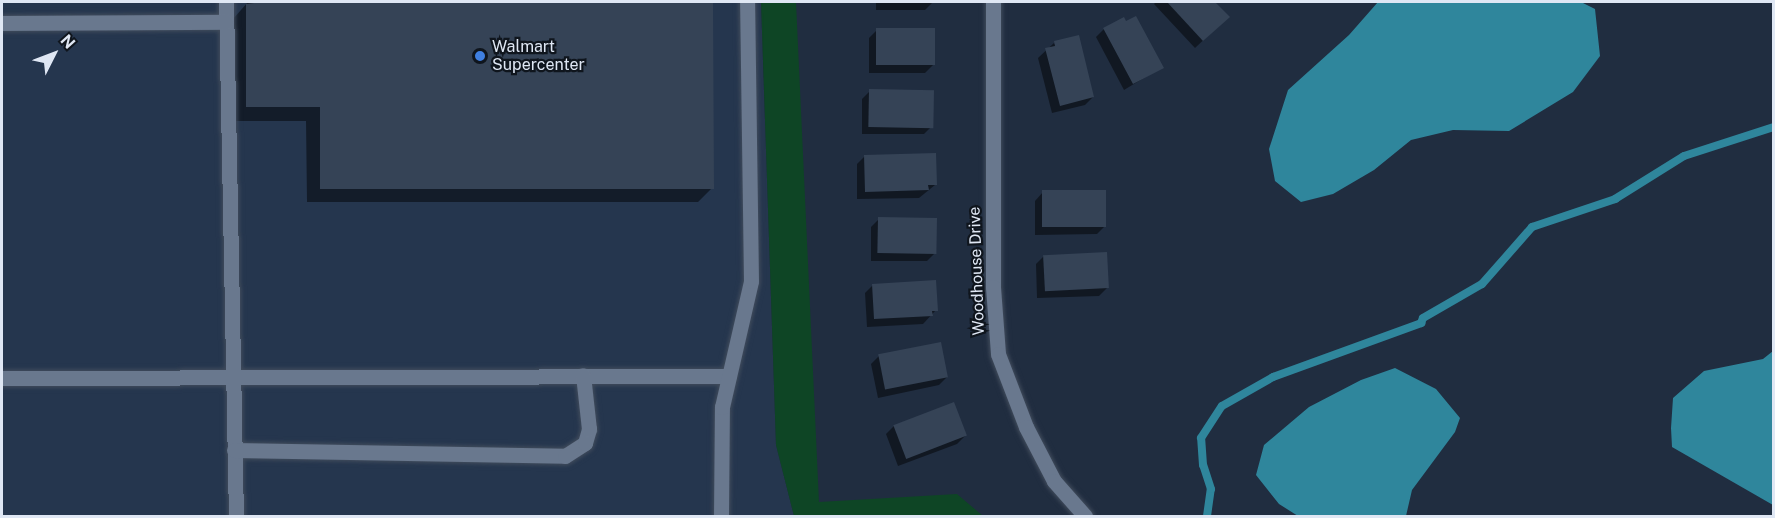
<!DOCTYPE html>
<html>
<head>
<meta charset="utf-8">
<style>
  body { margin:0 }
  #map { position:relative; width:1775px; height:518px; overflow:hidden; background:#202d40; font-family:"Public Sans",sans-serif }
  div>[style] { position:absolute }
  .built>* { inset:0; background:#25364e }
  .green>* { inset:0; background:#0e4525 }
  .water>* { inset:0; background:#2f869c }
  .shadow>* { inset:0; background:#0007 }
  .stream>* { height:8px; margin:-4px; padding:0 4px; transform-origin:4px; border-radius:4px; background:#2f869c }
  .building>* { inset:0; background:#354356; transform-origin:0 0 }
  .roads { filter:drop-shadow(0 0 2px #414c5c) drop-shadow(0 0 2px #414c5c) }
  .minor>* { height:15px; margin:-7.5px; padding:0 7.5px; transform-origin:7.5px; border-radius:7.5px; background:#69788e }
  .dots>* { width:16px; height:16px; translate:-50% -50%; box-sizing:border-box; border:3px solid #0f151d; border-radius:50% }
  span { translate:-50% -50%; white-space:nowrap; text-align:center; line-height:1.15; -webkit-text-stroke:4.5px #0f151d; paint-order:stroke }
  .poi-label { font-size:16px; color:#dfe7f4 }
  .left { translate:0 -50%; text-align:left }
  .street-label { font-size:16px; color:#dfe7f4 }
  .frame { position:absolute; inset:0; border:3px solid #dfe7f4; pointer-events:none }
  .north { position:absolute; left:24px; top:24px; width:60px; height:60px; -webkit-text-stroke:4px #0f151d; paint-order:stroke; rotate:48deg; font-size:16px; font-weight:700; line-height:24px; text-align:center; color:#dfe7f4 }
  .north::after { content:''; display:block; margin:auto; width:21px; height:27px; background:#dfe7f4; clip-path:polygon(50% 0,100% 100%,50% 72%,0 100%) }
</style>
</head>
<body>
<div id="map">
  <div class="built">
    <i style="clip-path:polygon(2px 2px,761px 2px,776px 445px,794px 516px,2px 516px)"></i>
  </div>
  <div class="green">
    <i style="clip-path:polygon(761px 2px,796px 2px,819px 502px,957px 494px,983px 516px,794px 516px,776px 445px)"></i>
  </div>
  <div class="water">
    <i style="clip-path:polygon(1378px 2px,1581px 2px,1595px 9px,1600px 56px,1573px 92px,1509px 131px,1453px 130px,1411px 140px,1374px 170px,1333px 194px,1301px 202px,1275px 181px,1269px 149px,1288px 90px,1349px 35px)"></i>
    <i style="clip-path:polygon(1773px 351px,1773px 505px,1672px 447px,1671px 428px,1673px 398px,1704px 371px,1763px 359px)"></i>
    <i style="clip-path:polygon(1395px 368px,1436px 389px,1460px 418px,1455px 432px,1412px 490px,1406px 516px,1298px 516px,1279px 504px,1256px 475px,1264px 445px,1309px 407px,1361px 380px)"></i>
  </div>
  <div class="shadow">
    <i style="clip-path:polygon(248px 2px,712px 2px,712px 188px,698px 202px,307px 202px,306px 121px,233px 121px,233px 19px)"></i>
    <i style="clip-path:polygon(876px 2px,933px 2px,925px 10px,876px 10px)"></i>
    <i style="clip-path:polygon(1156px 2px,1213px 2px,1228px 17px,1195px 48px,1154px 4px)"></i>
    <i style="clip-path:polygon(1104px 29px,1162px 67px,1124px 90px,1096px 37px)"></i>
    <i style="clip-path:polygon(877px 30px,933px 65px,925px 73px,869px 73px,869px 38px)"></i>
    <i style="clip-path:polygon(1054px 43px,1093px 97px,1085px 105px,1052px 113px,1038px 58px)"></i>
    <i style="clip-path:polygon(870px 91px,932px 126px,924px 134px,862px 134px,862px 99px)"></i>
    <i style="clip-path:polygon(865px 156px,935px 185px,919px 198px,857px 199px,857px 164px)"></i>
    <i style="clip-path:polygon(1043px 192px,1105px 226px,1097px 234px,1035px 235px,1035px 201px)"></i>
    <i style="clip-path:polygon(879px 219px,935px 253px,927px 261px,871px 261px,871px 227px)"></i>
    <i style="clip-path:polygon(1044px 256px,1107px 288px,1099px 296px,1037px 298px,1036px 264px)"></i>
    <i style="clip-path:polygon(873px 285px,936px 310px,923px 324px,867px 327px,865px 293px)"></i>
    <i style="clip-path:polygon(879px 356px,947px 377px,939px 385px,878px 398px,871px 364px)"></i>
    <i style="clip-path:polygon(894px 426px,965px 436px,957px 444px,898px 466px,886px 434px)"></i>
  </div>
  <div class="stream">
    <i style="left:1207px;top:516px;width:27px;rotate:-82deg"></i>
    <i style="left:1211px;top:489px;width:25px;rotate:-108deg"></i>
    <i style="left:1203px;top:465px;width:27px;rotate:-94deg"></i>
    <i style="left:1201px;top:438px;width:38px;rotate:-57deg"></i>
    <i style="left:1222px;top:406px;width:59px;rotate:-29.6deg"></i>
    <i style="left:1273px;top:377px;width:158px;rotate:-20deg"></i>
    <i style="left:1421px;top:323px;width:5px;rotate:-68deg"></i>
    <i style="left:1423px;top:318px;width:68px;rotate:-30deg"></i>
    <i style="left:1482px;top:284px;width:76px;rotate:-48.7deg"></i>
    <i style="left:1532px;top:227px;width:88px;rotate:-18.6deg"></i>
    <i style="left:1615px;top:199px;width:81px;rotate:-31.9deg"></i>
    <i style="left:1684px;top:156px;width:95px;rotate:-17.9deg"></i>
  </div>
  <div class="building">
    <i style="clip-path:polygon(261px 2px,713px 2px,714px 189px,320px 189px,320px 107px,246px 107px,246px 4px)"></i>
    <i style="clip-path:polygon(1167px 2px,1215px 2px,1230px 17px,1203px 41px)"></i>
    <i style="clip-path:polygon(1136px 16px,1164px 68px,1133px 84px,1103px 28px,1124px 17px,1126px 21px)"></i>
    <i style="left:876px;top:28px;width:59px;height:37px"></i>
    <i style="clip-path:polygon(1079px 35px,1094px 97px,1060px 106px,1045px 48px,1055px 46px,1054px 41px)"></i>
    <i style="left:869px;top:89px;width:65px;height:38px;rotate:1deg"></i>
    <i style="clip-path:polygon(936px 153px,937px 185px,928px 185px,929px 190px,865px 192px,864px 155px)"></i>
    <i style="left:1106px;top:190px;width:37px;height:64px;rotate:90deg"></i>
    <i style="left:878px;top:217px;width:59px;height:36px;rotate:1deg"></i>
    <i style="left:1107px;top:252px;width:36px;height:64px;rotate:87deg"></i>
    <i style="clip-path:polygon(936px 280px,938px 311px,932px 311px,933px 316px,874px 319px,872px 284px)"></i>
    <i style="left:941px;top:342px;width:36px;height:64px;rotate:79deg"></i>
    <i style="left:954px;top:402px;width:36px;height:65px;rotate:69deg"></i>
  </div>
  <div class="roads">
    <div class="minor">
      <i style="left:226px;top:2px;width:514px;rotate:88.89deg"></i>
      <i style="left:993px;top:2px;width:285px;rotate:90deg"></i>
      <i style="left:993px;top:287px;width:67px;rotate:85.7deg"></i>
      <i style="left:998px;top:354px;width:78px;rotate:69deg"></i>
      <i style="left:1026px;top:427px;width:61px;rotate:62.6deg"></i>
      <i style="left:1054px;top:481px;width:47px;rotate:48.5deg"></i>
      <i style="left:2px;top:23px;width:224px;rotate:-0.3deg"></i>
      <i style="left:2px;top:378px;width:727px;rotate:-0.16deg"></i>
      <i style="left:234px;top:450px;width:331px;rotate:1deg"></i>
      <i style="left:565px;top:456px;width:24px;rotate:-33deg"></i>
      <i style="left:585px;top:443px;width:15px;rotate:-74deg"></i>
      <i style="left:589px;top:429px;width:54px;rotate:-96.3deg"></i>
      <i style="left:721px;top:516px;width:109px;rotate:-89.5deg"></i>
      <i style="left:722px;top:407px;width:129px;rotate:-77deg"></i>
      <i style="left:751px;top:281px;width:279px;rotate:-90.8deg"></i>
    </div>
  </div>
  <div class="dots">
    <i style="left:480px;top:56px;background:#3f7fe0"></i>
  </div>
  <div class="poi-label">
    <span class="left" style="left:492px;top:56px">Walmart<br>Supercenter</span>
  </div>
  <div class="street-label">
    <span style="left:977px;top:271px;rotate:-92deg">Woodhouse Drive</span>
  </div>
  <div class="frame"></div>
  <div class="north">N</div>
</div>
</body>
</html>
